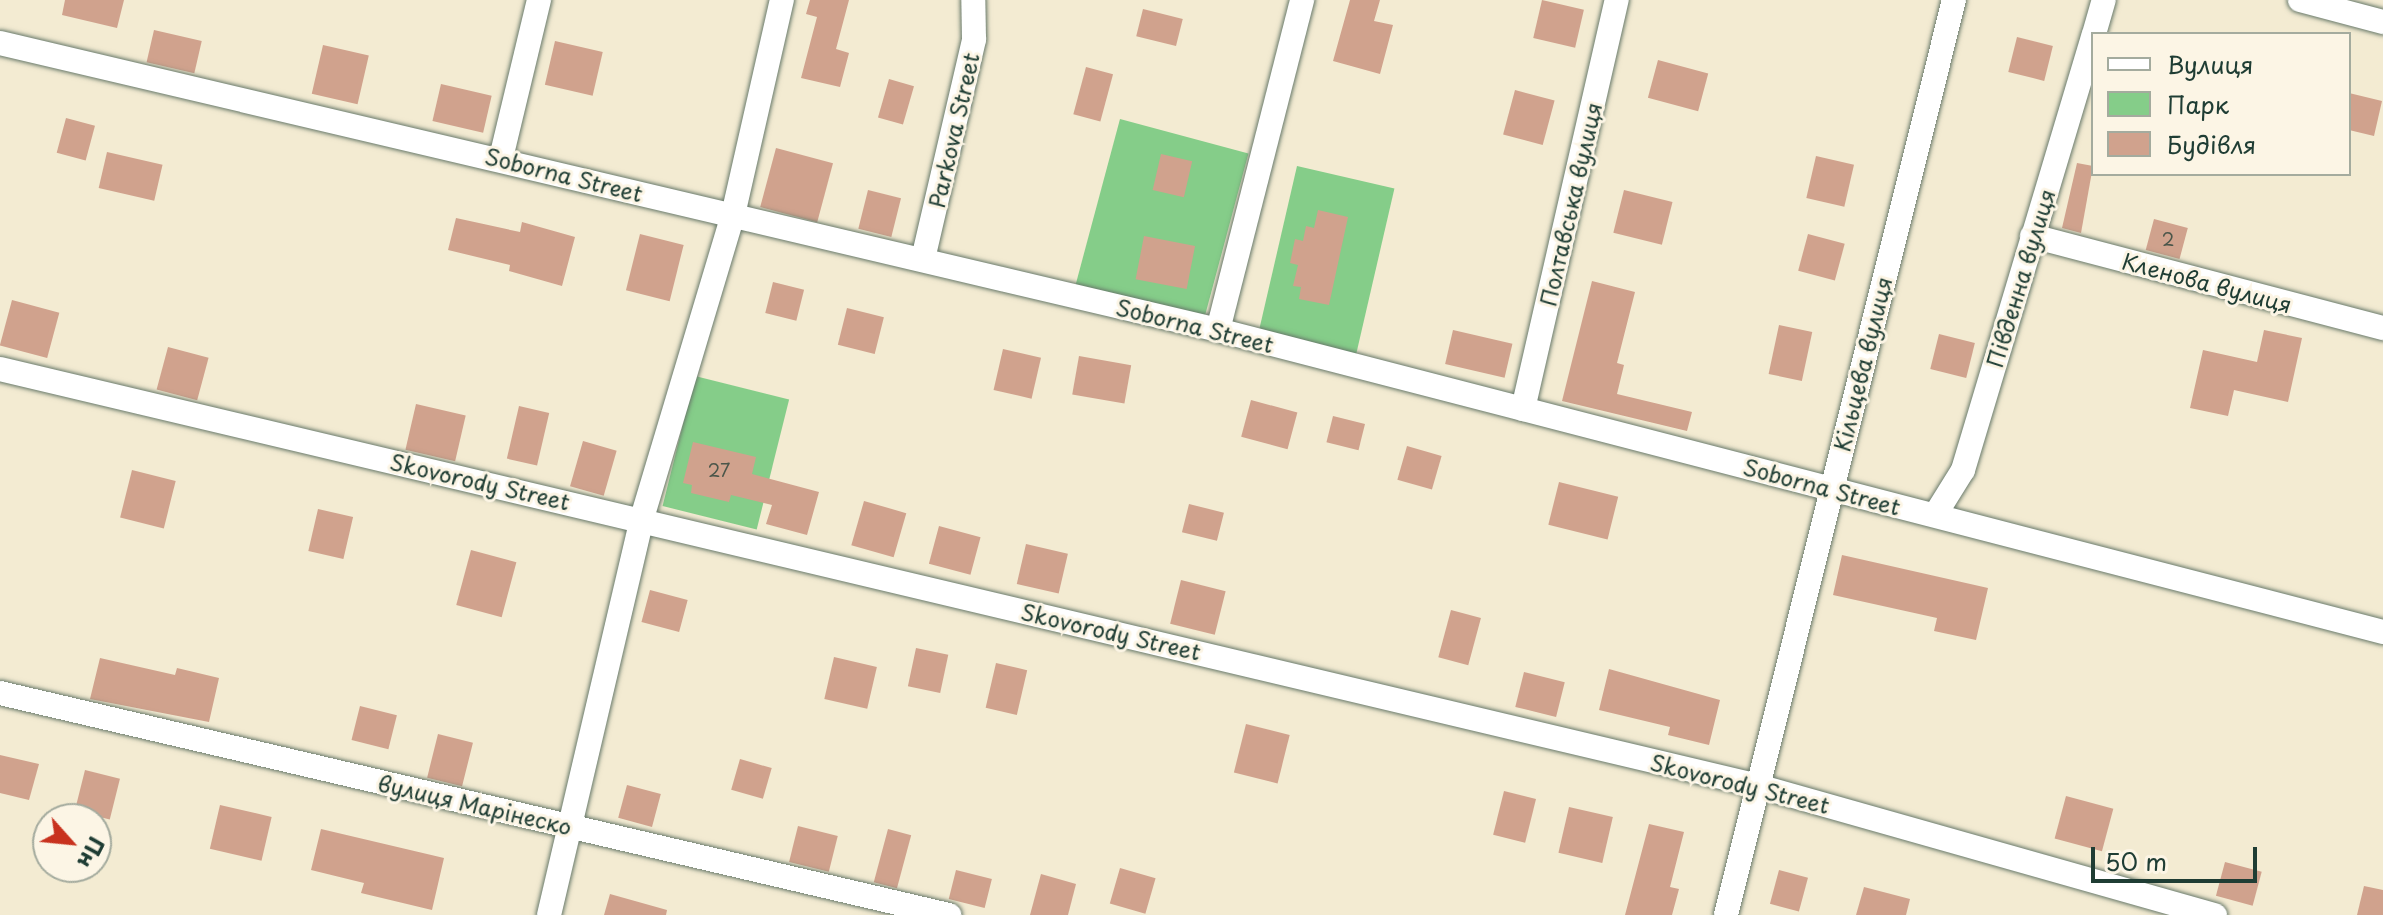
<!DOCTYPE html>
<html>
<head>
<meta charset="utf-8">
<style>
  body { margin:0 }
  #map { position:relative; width:2383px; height:915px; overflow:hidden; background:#f3ebd2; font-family:"Playpen Sans",sans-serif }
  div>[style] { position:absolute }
  .green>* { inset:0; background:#85cd89; transform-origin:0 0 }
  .building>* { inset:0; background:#d0a28d; transform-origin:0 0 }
  .roads { filter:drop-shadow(0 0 2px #697a6b) drop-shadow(0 0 2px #697a6b) }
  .minor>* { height:24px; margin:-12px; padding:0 12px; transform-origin:12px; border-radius:12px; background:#fff }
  span { translate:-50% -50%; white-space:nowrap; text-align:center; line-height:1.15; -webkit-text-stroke:6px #fcf5e5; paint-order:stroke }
  .number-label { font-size:18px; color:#4b564a }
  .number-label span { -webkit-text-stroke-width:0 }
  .street-label { font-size:22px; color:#1f3d34 }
  .legend { position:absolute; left:2091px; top:32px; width:260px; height:144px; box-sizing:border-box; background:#fcf5e5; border:2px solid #a4ab9e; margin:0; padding:10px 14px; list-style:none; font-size:24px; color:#1f3d34 }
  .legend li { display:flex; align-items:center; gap:16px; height:40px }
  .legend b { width:40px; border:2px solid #a4ab9e }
  .north { position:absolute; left:32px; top:803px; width:80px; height:80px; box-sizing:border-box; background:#fcf5e5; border:2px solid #a4ab9e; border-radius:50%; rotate:117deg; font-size:22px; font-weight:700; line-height:32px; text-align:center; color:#1f3d34 }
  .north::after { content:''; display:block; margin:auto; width:28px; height:36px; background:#c8321e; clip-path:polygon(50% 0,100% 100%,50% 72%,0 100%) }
  .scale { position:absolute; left:2091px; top:847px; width:166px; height:36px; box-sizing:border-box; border:4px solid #1f3d34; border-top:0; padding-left:10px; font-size:24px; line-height:28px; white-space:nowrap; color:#1f3d34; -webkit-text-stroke:6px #fcf5e5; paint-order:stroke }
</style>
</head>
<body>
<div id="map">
  <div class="green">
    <i style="left:1120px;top:119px;width:133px;height:172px;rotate:15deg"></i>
    <i style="left:1297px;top:166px;width:100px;height:173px;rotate:13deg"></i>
    <i style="left:695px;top:376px;width:97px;height:134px;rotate:14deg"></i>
  </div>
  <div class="building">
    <i style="clip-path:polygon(65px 0,124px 0,117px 28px,62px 15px)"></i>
    <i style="clip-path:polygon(810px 0,849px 0,836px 49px,849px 53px,840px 87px,801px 78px,817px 17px,806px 14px)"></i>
    <i style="clip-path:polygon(1350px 0,1380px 0,1374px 21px,1393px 25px,1380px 74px,1333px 61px)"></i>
    <i style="left:1542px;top:0;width:43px;height:39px;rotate:13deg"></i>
    <i style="left:1143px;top:9px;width:41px;height:28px;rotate:14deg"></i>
    <i style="left:154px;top:30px;width:49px;height:33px;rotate:13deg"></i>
    <i style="left:2017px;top:37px;width:37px;height:36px;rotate:14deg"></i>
    <i style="left:555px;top:41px;width:49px;height:45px;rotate:13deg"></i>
    <i style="left:323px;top:45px;width:47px;height:50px;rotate:13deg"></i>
    <i style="left:1658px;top:60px;width:52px;height:39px;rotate:15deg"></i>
    <i style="left:1086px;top:67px;width:28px;height:49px;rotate:15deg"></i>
    <i style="left:889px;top:79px;width:26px;height:40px;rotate:16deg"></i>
    <i style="left:441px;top:84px;width:52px;height:38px;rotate:13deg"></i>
    <i style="left:1515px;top:90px;width:41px;height:46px;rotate:15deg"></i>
    <i style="clip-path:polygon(2349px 93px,2382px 101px,2374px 136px,2349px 130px)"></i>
    <i style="left:66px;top:118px;width:30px;height:36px;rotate:15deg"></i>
    <i style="left:776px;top:148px;width:59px;height:61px;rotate:15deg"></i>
    <i style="left:107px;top:152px;width:57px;height:37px;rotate:13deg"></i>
    <i style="left:1161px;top:154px;width:32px;height:37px;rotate:13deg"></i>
    <i style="left:1816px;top:156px;width:39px;height:43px;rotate:13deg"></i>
    <i style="clip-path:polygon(2077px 163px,2093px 166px,2081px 233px,2062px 228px)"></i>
    <i style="left:868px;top:190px;width:34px;height:40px;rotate:14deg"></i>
    <i style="left:1624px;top:190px;width:50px;height:44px;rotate:14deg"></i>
    <i style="clip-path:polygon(1318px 210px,1348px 217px,1329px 305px,1299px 299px,1301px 287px,1293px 286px,1298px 265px,1290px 263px,1295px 239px,1303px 241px,1306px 226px,1314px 228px)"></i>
    <i style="clip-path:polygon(456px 218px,520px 232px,522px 222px,575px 237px,562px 286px,509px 271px,510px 265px,448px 250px)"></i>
    <i style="left:2154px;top:219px;width:35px;height:32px;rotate:15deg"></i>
    <i style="left:640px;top:234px;width:45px;height:58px;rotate:14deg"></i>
    <i style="left:1808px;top:234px;width:38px;height:38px;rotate:15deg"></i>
    <i style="left:1144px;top:236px;width:52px;height:44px;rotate:11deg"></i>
    <i style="clip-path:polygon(1592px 281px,1635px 292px,1617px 363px,1624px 365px,1617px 394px,1692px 412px,1687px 431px,1562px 401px)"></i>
    <i style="left:773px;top:282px;width:32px;height:32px;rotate:14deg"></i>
    <i style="left:12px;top:300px;width:49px;height:47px;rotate:15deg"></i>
    <i style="left:847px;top:308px;width:38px;height:38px;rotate:14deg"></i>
    <i style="left:1779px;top:325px;width:34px;height:50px;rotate:12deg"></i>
    <i style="left:1453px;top:330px;width:61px;height:35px;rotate:13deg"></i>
    <i style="clip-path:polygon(2264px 330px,2302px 338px,2288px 402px,2234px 390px,2228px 416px,2190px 408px,2203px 350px,2257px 362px)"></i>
    <i style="left:1939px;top:334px;width:37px;height:36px;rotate:14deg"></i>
    <i style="left:168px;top:347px;width:42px;height:44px;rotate:15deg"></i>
    <i style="left:1003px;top:349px;width:39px;height:42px;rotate:13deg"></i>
    <i style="left:1079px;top:356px;width:53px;height:39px;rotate:10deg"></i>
    <i style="left:1251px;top:400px;width:48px;height:38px;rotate:15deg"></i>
    <i style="left:416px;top:404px;width:51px;height:47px;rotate:13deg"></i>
    <i style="left:519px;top:406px;width:31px;height:54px;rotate:13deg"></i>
    <i style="left:1333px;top:416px;width:33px;height:27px;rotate:14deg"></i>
    <i style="left:583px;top:441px;width:35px;height:47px;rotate:16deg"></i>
    <i style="clip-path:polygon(693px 442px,756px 457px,752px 474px,819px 492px,807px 535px,766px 524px,772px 505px,731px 495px,729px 502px,691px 493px,692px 485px,683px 483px)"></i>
    <i style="left:1407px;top:446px;width:36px;height:35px;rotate:16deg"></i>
    <i style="left:132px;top:470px;width:45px;height:49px;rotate:14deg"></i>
    <i style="left:1559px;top:482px;width:61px;height:44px;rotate:14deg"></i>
    <i style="left:864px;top:501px;width:44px;height:46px;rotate:16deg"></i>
    <i style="left:1189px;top:504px;width:36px;height:29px;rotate:14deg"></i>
    <i style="left:318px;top:509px;width:36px;height:43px;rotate:13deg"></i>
    <i style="left:939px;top:526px;width:43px;height:39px;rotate:15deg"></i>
    <i style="left:1026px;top:544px;width:43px;height:41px;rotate:13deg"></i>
    <i style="left:471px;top:550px;width:47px;height:57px;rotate:15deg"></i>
    <i style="clip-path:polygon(1842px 555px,1988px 588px,1976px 640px,1934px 631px,1937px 618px,1833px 595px)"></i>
    <i style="left:1181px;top:580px;width:46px;height:45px;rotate:14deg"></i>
    <i style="left:650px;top:590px;width:39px;height:33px;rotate:15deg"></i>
    <i style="left:1451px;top:610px;width:31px;height:49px;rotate:15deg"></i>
    <i style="left:916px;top:648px;width:33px;height:39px;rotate:12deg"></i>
    <i style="left:834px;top:657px;width:44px;height:43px;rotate:13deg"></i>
    <i style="clip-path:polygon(100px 658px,175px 675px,177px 668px,219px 678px,209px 722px,90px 699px)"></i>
    <i style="left:996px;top:663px;width:32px;height:46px;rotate:13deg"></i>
    <i style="clip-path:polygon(1609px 669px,1720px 700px,1709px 745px,1668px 735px,1670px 727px,1599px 710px)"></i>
    <i style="left:1524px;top:672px;width:42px;height:36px;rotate:14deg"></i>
    <i style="left:360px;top:706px;width:38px;height:35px;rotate:14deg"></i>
    <i style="left:1246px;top:724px;width:45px;height:50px;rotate:14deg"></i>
    <i style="left:438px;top:734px;width:36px;height:45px;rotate:14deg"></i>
    <i style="clip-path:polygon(0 755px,39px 764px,29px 800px,0 793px)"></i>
    <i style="left:740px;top:759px;width:33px;height:32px;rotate:16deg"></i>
    <i style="left:85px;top:770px;width:36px;height:42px;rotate:14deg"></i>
    <i style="left:627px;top:785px;width:35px;height:34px;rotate:15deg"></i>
    <i style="left:1504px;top:791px;width:33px;height:45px;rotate:14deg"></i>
    <i style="left:2066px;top:796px;width:49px;height:44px;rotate:15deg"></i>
    <i style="left:220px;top:805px;width:53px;height:45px;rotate:13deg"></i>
    <i style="left:1569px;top:807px;width:45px;height:47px;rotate:13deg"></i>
    <i style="clip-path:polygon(1649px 824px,1684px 832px,1670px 887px,1679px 889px,1672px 915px,1625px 915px)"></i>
    <i style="left:798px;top:826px;width:41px;height:37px;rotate:14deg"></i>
    <i style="clip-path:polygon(321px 829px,444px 858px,432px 910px,361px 893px,364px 883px,311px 870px)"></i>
    <i style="left:888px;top:829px;width:24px;height:55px;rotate:15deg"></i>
    <i style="left:2225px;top:862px;width:38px;height:35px;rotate:15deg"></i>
    <i style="left:1120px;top:868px;width:37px;height:37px;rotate:16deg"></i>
    <i style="left:956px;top:870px;width:37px;height:30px;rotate:14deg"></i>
    <i style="left:1779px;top:870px;width:30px;height:35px;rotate:15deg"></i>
    <i style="clip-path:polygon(1041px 874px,1076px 884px,1068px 915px,1030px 915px)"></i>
    <i style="clip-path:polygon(2364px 886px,2383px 890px,2383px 915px,2357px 915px)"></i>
    <i style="clip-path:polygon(1864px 887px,1910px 899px,1906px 915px,1856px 915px)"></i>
    <i style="clip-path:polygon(610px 894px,667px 910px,666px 915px,604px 915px)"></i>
  </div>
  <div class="roads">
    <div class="minor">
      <i style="left:2300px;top:0;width:86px;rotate:14.8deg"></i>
      <i style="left:2094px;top:34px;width:35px;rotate:-74deg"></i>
      <i style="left:0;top:43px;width:1251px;rotate:13.26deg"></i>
      <i style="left:1218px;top:330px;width:1204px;rotate:14.53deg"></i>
      <i style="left:501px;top:158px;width:163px;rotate:-76.5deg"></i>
      <i style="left:2032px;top:236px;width:363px;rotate:14.7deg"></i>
      <i style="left:923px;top:259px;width:226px;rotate:-76.9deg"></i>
      <i style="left:974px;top:39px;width:39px;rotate:-91deg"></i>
      <i style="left:1218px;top:330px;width:341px;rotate:-75.7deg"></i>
      <i style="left:0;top:369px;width:1807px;rotate:13.34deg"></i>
      <i style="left:1758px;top:786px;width:475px;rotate:15.8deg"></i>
      <i style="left:1523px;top:409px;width:420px;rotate:-77.1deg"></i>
      <i style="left:1935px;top:515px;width:53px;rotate:-58.1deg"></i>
      <i style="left:1963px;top:470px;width:453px;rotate:-73.3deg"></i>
      <i style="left:0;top:693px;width:975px;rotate:13.17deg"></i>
      <i style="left:549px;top:915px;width:408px;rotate:-76.8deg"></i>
      <i style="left:642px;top:518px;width:316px;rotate:-73.3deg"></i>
      <i style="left:733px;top:215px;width:221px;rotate:-77.2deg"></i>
      <i style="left:1726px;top:915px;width:943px;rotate:-76.01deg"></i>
    </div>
  </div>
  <div class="number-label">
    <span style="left:2168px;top:239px">2</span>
    <span style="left:719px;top:470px">27</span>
  </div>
  <div class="street-label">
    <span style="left:953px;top:130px;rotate:-77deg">Parkova Street</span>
    <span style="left:564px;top:174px;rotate:14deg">Soborna Street</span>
    <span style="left:1570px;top:204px;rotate:-77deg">Полтавська вулиця</span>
    <span style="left:2020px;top:278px;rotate:-73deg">Південна вулиця</span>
    <span style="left:2207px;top:282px;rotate:15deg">Кленова вулиця</span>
    <span style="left:1195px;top:325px;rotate:14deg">Soborna Street</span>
    <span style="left:1862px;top:364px;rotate:-76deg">Кільцева вулиця</span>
    <span style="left:480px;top:481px;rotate:13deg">Skovorody Street</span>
    <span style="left:1822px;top:486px;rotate:15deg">Soborna Street</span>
    <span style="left:1111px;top:631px;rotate:13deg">Skovorody Street</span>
    <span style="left:1740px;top:783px;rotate:14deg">Skovorody Street</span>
    <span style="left:475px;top:804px;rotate:13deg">вулиця Марінеско</span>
  </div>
  <ul class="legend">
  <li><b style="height:10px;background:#fff"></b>Вулиця</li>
  <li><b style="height:22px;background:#85cd89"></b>Парк</li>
  <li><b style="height:22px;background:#d0a28d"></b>Будівля</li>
  </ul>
  <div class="north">Пн</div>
  <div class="scale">50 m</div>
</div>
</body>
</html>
